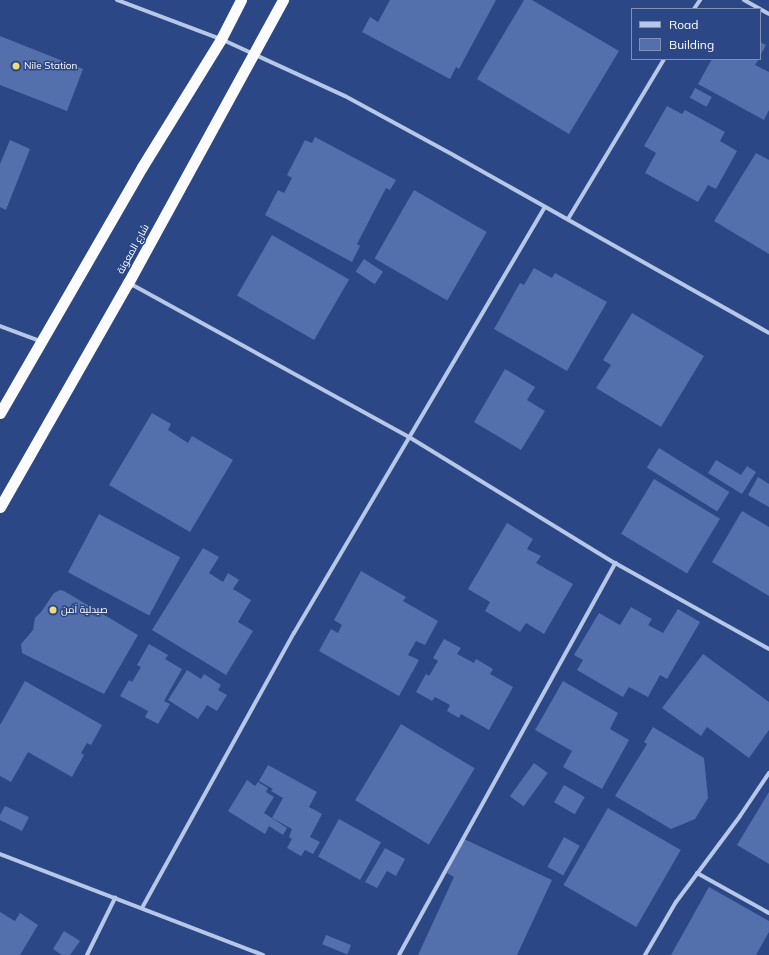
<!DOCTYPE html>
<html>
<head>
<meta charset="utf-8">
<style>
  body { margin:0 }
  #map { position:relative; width:769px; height:955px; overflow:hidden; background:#2b4786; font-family:Mulish,Cairo,sans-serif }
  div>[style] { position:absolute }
  .building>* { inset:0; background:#5370ad; transform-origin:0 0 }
  .minor>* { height:4px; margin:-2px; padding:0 2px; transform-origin:2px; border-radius:2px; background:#b7c7e7 }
  .trunk>* { height:11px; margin:-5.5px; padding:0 5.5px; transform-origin:5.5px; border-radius:5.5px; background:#fcfcfe }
  .dots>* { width:11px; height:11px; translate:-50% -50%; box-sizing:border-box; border:2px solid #2b4786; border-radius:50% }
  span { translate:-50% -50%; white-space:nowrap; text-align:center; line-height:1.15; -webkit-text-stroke:3px #2b4786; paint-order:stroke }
  .poi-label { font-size:10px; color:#fff }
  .left { translate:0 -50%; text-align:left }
  .street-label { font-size:10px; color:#fff }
  .legend { position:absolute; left:631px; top:8px; width:130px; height:52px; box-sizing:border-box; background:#2b4786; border:1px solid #8091b6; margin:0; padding:5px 7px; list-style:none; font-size:12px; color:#fff }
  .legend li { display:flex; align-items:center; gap:8px; height:20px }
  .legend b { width:20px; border:1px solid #8091b6 }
</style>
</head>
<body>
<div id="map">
  <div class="building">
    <i style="clip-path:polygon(390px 0,496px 0,459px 69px,456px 67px,450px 79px,362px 32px,370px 17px,378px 22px)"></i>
    <i style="clip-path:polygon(524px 0,532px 0,619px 51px,569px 134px,477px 79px)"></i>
    <i style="clip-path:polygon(0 36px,83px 69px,67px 111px,0 85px)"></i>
    <i style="clip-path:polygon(760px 42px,766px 45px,760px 56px)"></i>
    <i style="clip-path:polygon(712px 59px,759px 59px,755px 65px,769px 72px,769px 110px,764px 120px,698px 84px)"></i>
    <i style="left:695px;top:88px;width:19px;height:11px;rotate:28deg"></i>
    <i style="clip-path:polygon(667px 106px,682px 114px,685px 110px,725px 132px,720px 141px,737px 151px,716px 189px,708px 185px,698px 202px,645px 173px,656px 153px,644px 146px)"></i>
    <i style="clip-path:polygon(315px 137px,396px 180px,390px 190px,386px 188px,357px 244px,360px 246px,352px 262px,265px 215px,278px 190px,284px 193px,292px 178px,287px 175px,305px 140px,312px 143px)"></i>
    <i style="clip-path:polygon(10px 140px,30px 149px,6px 210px,0 207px,0 164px)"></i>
    <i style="clip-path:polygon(756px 153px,769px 160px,769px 254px,714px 221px)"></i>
    <i style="left:414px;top:190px;width:84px;height:79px;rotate:30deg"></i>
    <i style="left:272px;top:235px;width:89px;height:70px;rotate:30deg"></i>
    <i style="left:364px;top:259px;width:23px;height:15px;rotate:34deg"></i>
    <i style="clip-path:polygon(534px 268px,552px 278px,555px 273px,607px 302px,567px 371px,494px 329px,520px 283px,524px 285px)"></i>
    <i style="clip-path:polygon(632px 313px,704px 356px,661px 427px,596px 388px,611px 365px,603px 360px)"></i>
    <i style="clip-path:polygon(505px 369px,535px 387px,527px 400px,545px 411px,521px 450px,474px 422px)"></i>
    <i style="clip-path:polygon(152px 413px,171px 424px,168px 430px,188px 443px,192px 436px,233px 460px,190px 532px,109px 485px)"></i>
    <i style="left:659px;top:448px;width:83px;height:23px;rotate:32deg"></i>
    <i style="clip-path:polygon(716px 460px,741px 475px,747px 466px,756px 472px,742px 494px,708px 473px)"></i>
    <i style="clip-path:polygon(758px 477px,769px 484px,769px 507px,748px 495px)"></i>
    <i style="left:654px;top:479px;width:77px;height:64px;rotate:31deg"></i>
    <i style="clip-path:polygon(742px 511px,769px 527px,769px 596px,712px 562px)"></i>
    <i style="left:99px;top:514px;width:92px;height:66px;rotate:28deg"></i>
    <i style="clip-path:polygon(507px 523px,533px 539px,527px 549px,541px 556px,536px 563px,573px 584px,544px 634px,526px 623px,520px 632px,485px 611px,490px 602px,468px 589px)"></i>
    <i style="clip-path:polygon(203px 548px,219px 557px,209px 573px,223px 582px,228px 573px,239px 580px,233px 589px,251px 600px,238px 622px,253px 631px,226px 675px,152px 630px)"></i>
    <i style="clip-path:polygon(361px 571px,406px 597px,403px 601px,438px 621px,425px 645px,416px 641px,408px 655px,419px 660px,399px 696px,319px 651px,331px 629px,338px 633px,342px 625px,334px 620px)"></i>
    <i style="clip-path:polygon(60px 590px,64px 591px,138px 635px,104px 694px,22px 653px,21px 644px,33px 630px,35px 618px,41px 612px,54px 593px)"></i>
    <i style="clip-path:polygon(631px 607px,652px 619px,648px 625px,663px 633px,678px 609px,700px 622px,667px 679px,660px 675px,648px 697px,629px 687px,623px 697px,577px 670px,583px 660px,574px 655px,599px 613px,620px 625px)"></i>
    <i style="clip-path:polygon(444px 639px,461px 648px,457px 654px,474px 663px,476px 659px,493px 669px,490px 674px,513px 687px,489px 730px,461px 714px,459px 718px,447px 711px,450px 705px,435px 697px,432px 701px,416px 692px,426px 674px,429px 676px,438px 661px,433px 658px)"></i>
    <i style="clip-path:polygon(149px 644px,168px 655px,165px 659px,182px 669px,164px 701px,170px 704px,158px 724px,145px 717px,148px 711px,120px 696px,129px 680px,132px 682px,141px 667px,137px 665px)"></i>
    <i style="clip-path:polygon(703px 654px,769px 702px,769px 730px,749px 758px,707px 727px,701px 736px,662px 708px)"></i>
    <i style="clip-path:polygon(187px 670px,201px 679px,204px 674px,221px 685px,218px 690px,227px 695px,217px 711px,207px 705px,198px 719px,168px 700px)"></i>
    <i style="clip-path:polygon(25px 681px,102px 725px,91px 745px,87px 743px,81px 753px,84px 755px,72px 777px,28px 752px,11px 782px,0 776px,0 725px)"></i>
    <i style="clip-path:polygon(563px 681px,618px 713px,610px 729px,629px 740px,602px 789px,563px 767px,572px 751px,535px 730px)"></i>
    <i style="left:401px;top:724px;width:86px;height:89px;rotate:31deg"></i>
    <i style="clip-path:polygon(653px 727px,704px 758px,708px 798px,695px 819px,671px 829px,615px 796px,647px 744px,644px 742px)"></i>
    <i style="left:534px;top:763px;width:17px;height:41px;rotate:36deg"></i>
    <i style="clip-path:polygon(268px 765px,317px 792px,309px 807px,322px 814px,310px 837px,320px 842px,313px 854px,305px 850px,301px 856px,287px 848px,292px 839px,289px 837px,292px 829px,272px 818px,283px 798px,271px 791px,273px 789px,259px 781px)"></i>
    <i style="clip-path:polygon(247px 780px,255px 786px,258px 782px,268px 788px,266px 792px,274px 797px,264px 813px,287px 828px,283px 835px,269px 826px,265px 834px,228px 811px)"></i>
    <i style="left:564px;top:785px;width:24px;height:20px;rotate:30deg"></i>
    <i style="clip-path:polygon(769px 792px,769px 864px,737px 845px)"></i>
    <i style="clip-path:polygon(5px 806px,29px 817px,22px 831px,0 820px,0 815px)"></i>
    <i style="left:608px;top:808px;width:84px;height:89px;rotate:30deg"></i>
    <i style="left:339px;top:819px;width:48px;height:43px;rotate:29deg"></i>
    <i style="left:564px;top:837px;width:18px;height:34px;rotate:29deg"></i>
    <i style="clip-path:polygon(464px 839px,552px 880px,517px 955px,418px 955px,454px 877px,447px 873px)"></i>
    <i style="clip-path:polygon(385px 848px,405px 859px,396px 876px,387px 871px,377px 888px,365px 882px)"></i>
    <i style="clip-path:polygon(709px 887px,769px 921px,769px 932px,756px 955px,671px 955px)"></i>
    <i style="clip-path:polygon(0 912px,15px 921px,20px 913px,38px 925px,20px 955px,0 955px)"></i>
    <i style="clip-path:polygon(64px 931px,80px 941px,70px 955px,62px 955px,53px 949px)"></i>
    <i style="left:326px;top:935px;width:27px;height:10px;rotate:22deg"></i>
  </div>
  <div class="minor">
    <i style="left:117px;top:0;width:111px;rotate:20.6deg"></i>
    <i style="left:221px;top:39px;width:136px;rotate:24.7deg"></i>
    <i style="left:345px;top:96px;width:125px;rotate:28.6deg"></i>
    <i style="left:455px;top:156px;width:360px;rotate:29.4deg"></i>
    <i style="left:744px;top:0;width:18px;rotate:29deg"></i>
    <i style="left:694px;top:9px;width:11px;rotate:-56deg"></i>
    <i style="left:760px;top:9px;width:10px;rotate:29deg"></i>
    <i style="left:568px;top:219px;width:187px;rotate:-59deg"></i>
    <i style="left:129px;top:283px;width:320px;rotate:28.8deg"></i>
    <i style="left:409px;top:437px;width:241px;rotate:31.5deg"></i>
    <i style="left:615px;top:563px;width:176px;rotate:29.2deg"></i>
    <i style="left:0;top:326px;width:43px;rotate:20.6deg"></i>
    <i style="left:0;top:854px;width:282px;rotate:21deg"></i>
    <i style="left:697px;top:873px;width:82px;rotate:29.1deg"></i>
    <i style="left:142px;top:908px;width:314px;rotate:-61.1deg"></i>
    <i style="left:294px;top:633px;width:494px;rotate:-59.5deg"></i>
    <i style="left:87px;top:955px;width:64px;rotate:-63.8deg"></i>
    <i style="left:399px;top:955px;width:448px;rotate:-61.1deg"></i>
    <i style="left:645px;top:955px;width:61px;rotate:-59.7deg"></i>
    <i style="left:676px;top:902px;width:107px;rotate:-53.3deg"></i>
    <i style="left:740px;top:816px;width:52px;rotate:-56deg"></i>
  </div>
  <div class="trunk">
    <i style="left:0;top:413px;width:284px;rotate:-60deg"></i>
    <i style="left:142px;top:167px;width:150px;rotate:-58.3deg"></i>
    <i style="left:221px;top:39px;width:44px;rotate:-62.9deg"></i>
    <i style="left:0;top:507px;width:258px;rotate:-60.3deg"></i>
    <i style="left:128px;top:283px;width:323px;rotate:-61.3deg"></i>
  </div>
  <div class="dots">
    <i style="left:16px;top:66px;background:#eddb7f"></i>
    <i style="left:53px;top:610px;background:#eddb7f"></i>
  </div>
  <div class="poi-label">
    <span class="left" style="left:24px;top:66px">Nile Station</span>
    <span class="left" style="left:61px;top:610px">صيدلية آمن</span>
  </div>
  <div class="street-label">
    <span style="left:133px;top:249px;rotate:-61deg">شارع المعونة</span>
  </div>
  <ul class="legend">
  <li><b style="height:5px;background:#b7c7e7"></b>Road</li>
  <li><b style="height:11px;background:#5370ad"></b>Building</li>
  </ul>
</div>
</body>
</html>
